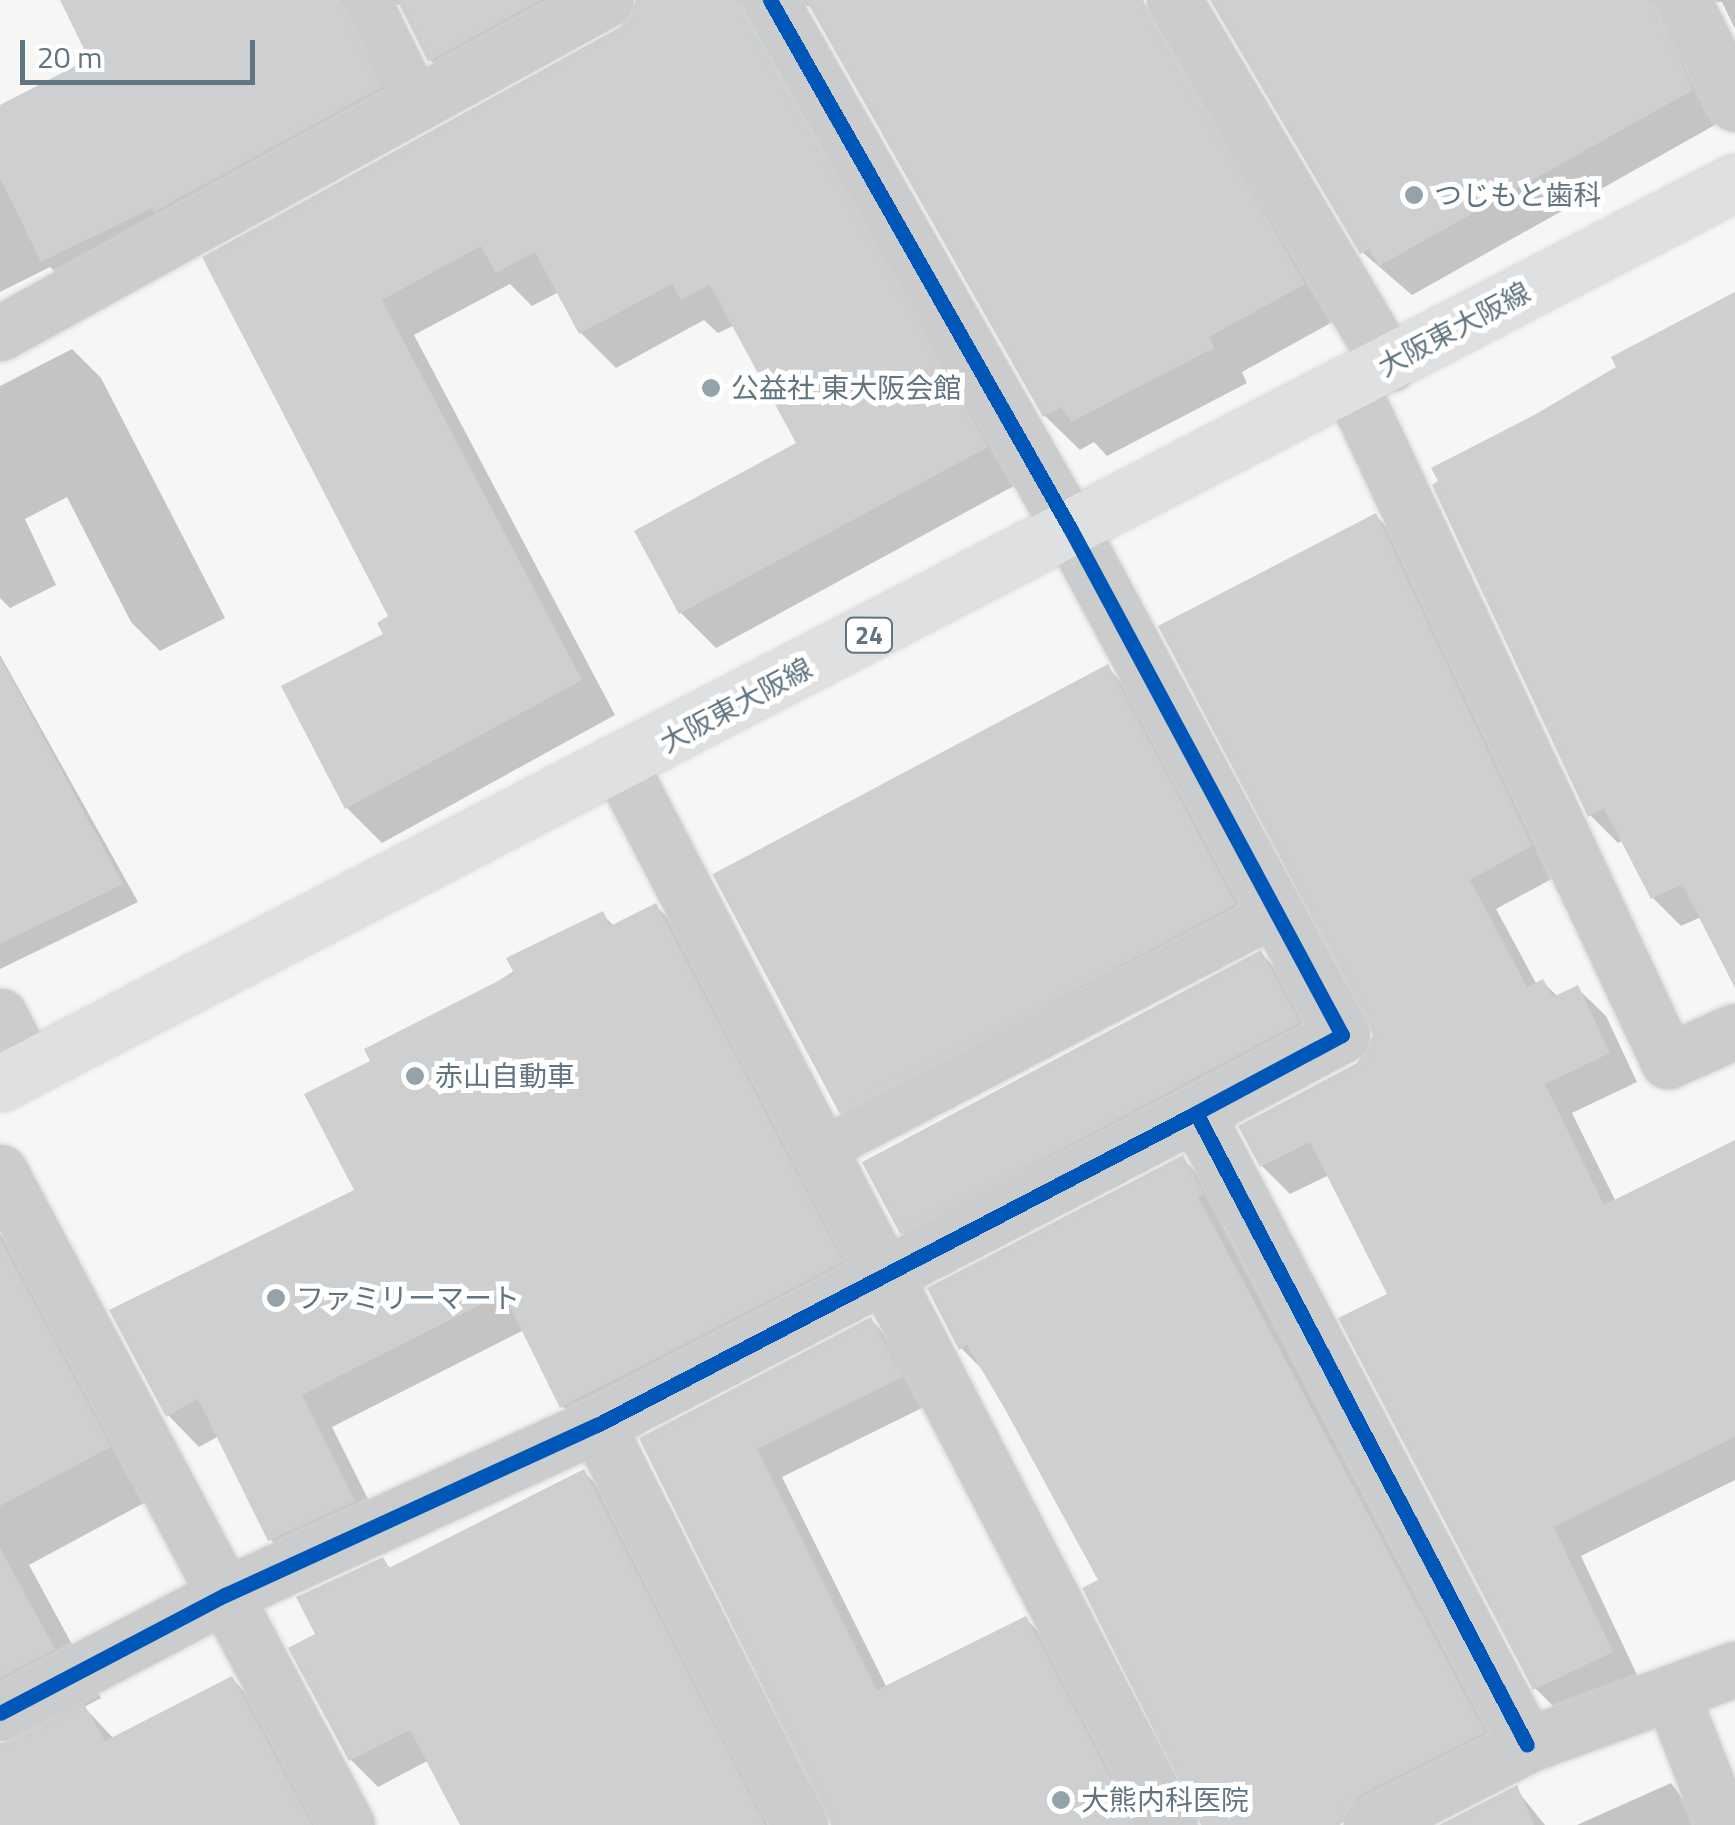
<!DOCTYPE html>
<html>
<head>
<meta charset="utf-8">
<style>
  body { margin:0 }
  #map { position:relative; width:1735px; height:1825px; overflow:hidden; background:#f6f6f5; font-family:"Titillium Web","Noto Sans JP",sans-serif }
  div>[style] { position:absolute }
  .shadow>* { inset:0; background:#0003 }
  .building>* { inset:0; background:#cdcfd0; transform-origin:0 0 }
  .roads { filter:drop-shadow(0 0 2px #d3d4d5) drop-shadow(0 0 2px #d3d4d5) }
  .service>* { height:45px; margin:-22.5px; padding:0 22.5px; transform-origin:22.5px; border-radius:22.5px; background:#cbcccd }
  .minor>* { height:55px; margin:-27.5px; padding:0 27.5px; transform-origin:27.5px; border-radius:27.5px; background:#cbcccd }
  .primary>* { height:55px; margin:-27.5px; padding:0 27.5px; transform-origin:27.5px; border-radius:27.5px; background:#dfe0e1 }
  .cycleway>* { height:15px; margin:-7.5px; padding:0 7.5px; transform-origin:7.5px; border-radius:7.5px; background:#0057b8 }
  .dots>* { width:28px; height:28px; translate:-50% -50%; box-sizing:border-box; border:5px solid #fff; border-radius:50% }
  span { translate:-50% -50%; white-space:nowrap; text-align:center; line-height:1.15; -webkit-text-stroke:10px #fff; paint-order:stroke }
  .shield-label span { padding:2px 8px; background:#fff; border:2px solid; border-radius:8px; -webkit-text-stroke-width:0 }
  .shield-label { font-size:25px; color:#607581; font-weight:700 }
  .poi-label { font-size:28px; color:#607581 }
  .left { translate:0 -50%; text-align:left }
  .street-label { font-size:28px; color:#607581 }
  .scale { position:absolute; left:20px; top:40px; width:235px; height:45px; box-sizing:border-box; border:5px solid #607581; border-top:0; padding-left:12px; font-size:30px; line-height:35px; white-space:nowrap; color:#607581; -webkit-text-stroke:8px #fff; paint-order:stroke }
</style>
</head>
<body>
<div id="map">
  <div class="shadow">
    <i style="clip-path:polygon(61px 0,626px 0,459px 89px,430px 60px,402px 5px,387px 4px,409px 117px,72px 289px,50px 267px,0 292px,0 107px,92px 61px)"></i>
    <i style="clip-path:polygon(692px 0,1072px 0,1152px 28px,1187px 63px,1338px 319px,1242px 372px,1247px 383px,1107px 456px,1094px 442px,1080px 450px,1045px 416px,812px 6px,791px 6px,1021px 482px,716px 648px,681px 613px,638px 532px,799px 444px,735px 325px,718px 333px,704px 320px,616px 368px,581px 333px,559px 292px,532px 306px,510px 284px,414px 335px,615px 715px,382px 843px,347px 808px,284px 687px,386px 635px,392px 617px,206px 258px)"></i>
    <i style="clip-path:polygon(1213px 0,1735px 0,1735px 29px,1722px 2px,1701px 1px,1722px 121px,1412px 295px,1362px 252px)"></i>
    <i style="clip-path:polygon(1735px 292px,1735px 983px,1701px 917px,1681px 926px,1653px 898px,1624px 840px,1618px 843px,1590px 815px,1537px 416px,1620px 368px,1614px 358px)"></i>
    <i style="clip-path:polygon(72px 349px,101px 378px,225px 618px,160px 651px,131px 622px,67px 497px,25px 519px,56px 585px,10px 608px,0 598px,0 386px)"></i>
    <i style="clip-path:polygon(1376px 516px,1404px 544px,1559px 875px,1496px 909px,1537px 985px,1543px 982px,1558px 997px,1577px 988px,1606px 1016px,1637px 1082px,1572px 1113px,1616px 1202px,1735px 1143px,1735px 1480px,1581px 1556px,1640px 1681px,1564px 1717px,1535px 1688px,1390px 1295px,1329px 1175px,1290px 1194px,1262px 1166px,1359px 1064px,1376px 1035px)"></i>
    <i style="clip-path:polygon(0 655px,138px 902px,0 969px)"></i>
    <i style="clip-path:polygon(1107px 667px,1128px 689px,1256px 926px,859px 1132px,838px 1111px,936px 763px,995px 725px)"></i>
    <i style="clip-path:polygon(656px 906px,688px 938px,872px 1294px,593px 1438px,562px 1406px,524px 1330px,332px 1427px,385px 1533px,302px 1571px,270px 1539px,219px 1436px,199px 1447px,168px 1415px,357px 1192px,373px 1062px,602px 914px,615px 927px)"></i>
    <i style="clip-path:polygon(1261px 953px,1281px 974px,1318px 1043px,920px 1252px,900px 1231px)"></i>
    <i style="clip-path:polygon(1182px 1158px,1209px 1185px,1229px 1222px,1223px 1225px,1510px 1759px,1390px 1798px,1337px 1825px,1203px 1825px,1101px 1581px,988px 1375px,961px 1348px)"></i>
    <i style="clip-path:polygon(0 1234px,39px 1273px,157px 1496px,29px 1565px,101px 1698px,84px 1707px,114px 1739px,232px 1679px,259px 1706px,326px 1825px,0 1825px,0 1743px,10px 1743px,0 1734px)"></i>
    <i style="clip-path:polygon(871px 1320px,898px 1347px,928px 1405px,782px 1477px,887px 1688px,1026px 1619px,1053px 1646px,1146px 1825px,833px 1825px,642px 1440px)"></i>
    <i style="clip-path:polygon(584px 1472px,611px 1499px,776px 1825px,463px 1825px,429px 1760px,378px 1787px,351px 1760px,318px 1635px,383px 1560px,392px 1570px)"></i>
    <i style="clip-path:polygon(1671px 1783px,1702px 1825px,1577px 1825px)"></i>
    <i style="clip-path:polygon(1516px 1789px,1545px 1825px,1445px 1825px)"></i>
  </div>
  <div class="building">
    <i style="clip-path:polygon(60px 0,342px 0,382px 87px,154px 212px,152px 208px,41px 262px,0 178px,0 105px,89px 59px)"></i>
    <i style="clip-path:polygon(397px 0,540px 0,428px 62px)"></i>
    <i style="clip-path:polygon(636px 0,739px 0,988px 447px,679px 614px,634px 531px,796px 443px,710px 285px,681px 300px,672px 284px,579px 334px,535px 252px,496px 273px,481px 246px,382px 300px,582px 680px,345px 809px,281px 686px,383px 634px,377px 623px,388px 616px,202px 257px,620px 27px)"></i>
    <i style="clip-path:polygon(806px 0,1143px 0,1305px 284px,1209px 337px,1214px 348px,1071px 422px,1062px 407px,1043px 417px)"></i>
    <i style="clip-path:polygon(1210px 0,1652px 0,1693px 90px,1379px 266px,1369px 249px,1360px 254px)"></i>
    <i style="clip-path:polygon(1735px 292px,1735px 988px,1682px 884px,1651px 899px,1604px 808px,1588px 817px,1432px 485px,1438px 481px,1431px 468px,1536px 414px,1616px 367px,1611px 357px)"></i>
    <i style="clip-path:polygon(1376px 513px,1532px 846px,1470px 880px,1527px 987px,1543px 979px,1553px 997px,1578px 985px,1610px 1053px,1545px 1084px,1604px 1205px,1735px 1140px,1735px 1437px,1554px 1527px,1613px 1652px,1533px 1690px,1338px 1318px,1387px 1294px,1310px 1142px,1260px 1167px,1238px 1126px,1357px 1063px,1373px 1035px,1158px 626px)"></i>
    <i style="clip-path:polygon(0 657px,123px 884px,0 944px)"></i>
    <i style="left:1108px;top:664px;width:272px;height:448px;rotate:62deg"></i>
    <i style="clip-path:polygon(656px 903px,843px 1262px,560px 1408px,503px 1293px,302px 1395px,355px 1501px,268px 1541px,198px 1399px,166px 1417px,109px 1310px,354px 1190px,304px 1094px,370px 1061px,364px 1049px,514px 973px,506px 958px,603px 911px,610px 926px)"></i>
    <i style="left:1261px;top:950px;width:82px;height:452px;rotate:62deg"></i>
    <i style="clip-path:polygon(1183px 1155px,1204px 1195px,1198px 1197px,1485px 1732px,1357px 1797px,1340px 1825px,1201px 1825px,1082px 1588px,1098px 1580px,1005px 1409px,967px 1345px,959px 1350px,927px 1288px)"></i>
    <i style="clip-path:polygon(0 1239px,111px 1447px,0 1506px)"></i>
    <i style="clip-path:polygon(871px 1317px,903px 1377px,757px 1449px,877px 1690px,1026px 1616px,1135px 1825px,831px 1825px,639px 1438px)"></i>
    <i style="clip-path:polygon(584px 1469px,765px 1825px,460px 1825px,410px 1730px,349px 1761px,288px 1648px,315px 1634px,296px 1597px,383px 1557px,389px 1568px)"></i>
    <i style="clip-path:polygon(0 1548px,55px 1649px,0 1678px)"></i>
    <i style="clip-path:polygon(232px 1676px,312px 1825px,0 1825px,0 1744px,84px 1704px,105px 1741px)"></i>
    <i style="clip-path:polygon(1517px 1785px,1534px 1825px,1439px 1825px)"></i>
  </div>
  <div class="roads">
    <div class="service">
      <i style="left:368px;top:0;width:115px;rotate:63.7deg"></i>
      <i style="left:819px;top:1151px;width:515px;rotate:-27.51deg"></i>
    </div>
    <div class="minor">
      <i style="left:770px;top:0;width:610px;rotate:60.41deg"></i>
      <i style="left:1071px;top:530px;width:573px;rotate:61.78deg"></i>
      <i style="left:1342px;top:1035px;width:166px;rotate:151.9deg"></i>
      <i style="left:1174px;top:0;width:423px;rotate:59.4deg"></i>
      <i style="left:1683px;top:0;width:116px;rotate:63.4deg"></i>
      <i style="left:0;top:333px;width:691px;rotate:-28.83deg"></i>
      <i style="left:1350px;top:384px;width:748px;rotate:64.84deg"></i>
      <i style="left:1668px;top:1061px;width:73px;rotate:-24.1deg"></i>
      <i style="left:620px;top:765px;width:1194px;rotate:62.58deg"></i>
      <i style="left:0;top:1016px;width:59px;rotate:63deg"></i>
      <i style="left:0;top:1172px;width:739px;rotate:62.01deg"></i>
      <i style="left:597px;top:1425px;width:449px;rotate:63.1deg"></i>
      <i style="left:1672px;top:1695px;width:140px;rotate:68.6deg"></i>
      <i style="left:0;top:1713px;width:254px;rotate:-27.7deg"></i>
      <i style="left:225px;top:1595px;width:409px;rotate:-24.6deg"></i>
      <i style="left:597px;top:1425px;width:675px;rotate:-27.51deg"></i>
      <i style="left:1196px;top:1113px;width:713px;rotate:62.36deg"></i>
      <i style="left:1371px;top:1825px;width:175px;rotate:-27.1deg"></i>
      <i style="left:1527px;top:1745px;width:221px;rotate:-20.1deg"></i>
    </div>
    <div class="primary">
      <i style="left:0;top:1083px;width:1955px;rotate:-27.44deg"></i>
    </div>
  </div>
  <div class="cycleway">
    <i style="left:770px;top:0;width:610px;rotate:60.41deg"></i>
    <i style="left:1071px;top:530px;width:573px;rotate:61.78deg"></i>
    <i style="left:1342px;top:1035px;width:166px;rotate:151.9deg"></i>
    <i style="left:0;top:1713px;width:254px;rotate:-27.7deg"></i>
    <i style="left:225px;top:1595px;width:409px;rotate:-24.6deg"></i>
    <i style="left:597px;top:1425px;width:675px;rotate:-27.51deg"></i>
    <i style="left:1196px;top:1113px;width:713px;rotate:62.36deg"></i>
  </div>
  <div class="dots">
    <i style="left:1414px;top:195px;background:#94a2aa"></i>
    <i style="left:711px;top:388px;background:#94a2aa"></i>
    <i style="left:415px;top:1076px;background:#94a2aa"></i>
    <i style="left:276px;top:1298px;background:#94a2aa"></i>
    <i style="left:1061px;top:1800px;background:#94a2aa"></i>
  </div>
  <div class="shield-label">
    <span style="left:869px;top:635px">24</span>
  </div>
  <div class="poi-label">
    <span class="left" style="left:1434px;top:195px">つじもと歯科</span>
    <span class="left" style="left:731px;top:388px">公益社 東大阪会館</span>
    <span class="left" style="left:435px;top:1076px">赤山自動車</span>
    <span class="left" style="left:296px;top:1298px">ファミリーマート</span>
    <span class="left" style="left:1081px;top:1800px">大熊内科医院</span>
  </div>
  <div class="street-label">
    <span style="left:1454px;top:329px;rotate:-28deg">大阪東大阪線</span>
    <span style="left:736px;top:705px;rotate:-28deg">大阪東大阪線</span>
  </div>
  <div class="scale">20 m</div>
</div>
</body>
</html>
